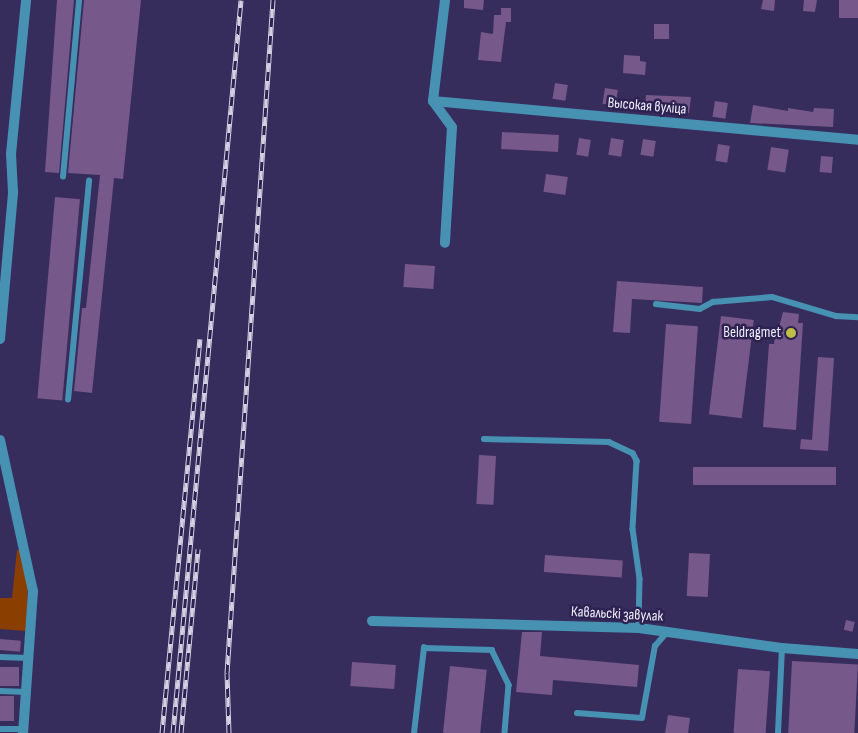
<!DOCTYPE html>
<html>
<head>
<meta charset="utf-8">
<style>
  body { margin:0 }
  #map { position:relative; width:858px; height:733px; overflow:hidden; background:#372d5d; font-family:"Sofia Sans Condensed",sans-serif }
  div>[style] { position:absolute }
  .green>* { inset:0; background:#8a3e00 }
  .building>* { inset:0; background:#76588a; transform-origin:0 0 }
  .service>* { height:5.5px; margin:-2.75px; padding:0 2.75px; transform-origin:2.75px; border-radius:2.75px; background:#4791b3 }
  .minor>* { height:10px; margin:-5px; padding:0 5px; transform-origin:5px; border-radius:5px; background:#4791b3 }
  .rail>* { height:5px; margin-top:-2.5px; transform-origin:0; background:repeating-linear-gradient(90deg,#2d2252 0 9px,#d4d1e3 0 18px); box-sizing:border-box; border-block:1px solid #d4d1e3 }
  .dots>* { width:14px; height:14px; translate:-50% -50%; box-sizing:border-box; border:2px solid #2d2252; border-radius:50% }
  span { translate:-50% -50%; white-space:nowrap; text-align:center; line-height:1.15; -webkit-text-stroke:5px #2d2252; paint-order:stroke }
  .street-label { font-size:15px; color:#f0effb }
  .poi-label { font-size:15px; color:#f0effb }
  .right { translate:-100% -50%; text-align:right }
</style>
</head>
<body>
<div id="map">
  <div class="green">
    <i style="clip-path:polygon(17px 550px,21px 550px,28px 580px,26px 631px,0 629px,0 598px,12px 598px)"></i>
  </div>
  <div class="building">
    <i style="clip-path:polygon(57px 0,74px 0,59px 173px,45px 172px)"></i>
    <i style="clip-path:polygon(84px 0,141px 0,123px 179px,114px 178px,92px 393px,74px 391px,82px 308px,86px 308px,100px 175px,68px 173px)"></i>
    <i style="clip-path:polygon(464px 0,484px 0,483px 10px,464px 8px)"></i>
    <i style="clip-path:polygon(763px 0,775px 0,774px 11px,761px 9px)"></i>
    <i style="clip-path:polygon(804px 0,817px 0,815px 12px,803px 11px)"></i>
    <i style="left:839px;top:0;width:19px;height:18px"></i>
    <i style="clip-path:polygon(501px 8px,511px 8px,511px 22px,506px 22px,501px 62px,478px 60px,481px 32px,493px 34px,494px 15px,501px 15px)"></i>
    <i style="left:654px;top:24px;width:15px;height:15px"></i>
    <i style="clip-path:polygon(624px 55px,640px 56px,640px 61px,646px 62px,645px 75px,623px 73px)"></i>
    <i style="left:555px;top:83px;width:13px;height:16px;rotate:9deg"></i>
    <i style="left:605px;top:88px;width:13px;height:16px;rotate:9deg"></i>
    <i style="clip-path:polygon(646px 95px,691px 97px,689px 113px,645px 107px)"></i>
    <i style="left:715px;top:101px;width:13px;height:16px;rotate:9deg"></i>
    <i style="clip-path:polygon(753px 105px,788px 111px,788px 108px,813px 112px,814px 108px,834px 109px,833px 127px,750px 123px)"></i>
    <i style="left:502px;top:132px;width:57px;height:17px;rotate:3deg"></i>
    <i style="left:579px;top:138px;width:12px;height:17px;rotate:9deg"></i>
    <i style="left:611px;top:138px;width:13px;height:17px;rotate:9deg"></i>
    <i style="left:643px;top:139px;width:13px;height:16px;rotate:9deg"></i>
    <i style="left:718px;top:144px;width:12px;height:17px;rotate:9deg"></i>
    <i style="left:771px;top:147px;width:18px;height:23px;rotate:9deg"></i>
    <i style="left:821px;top:156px;width:12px;height:16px;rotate:5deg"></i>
    <i style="left:546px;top:174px;width:22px;height:18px;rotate:8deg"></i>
    <i style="left:55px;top:197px;width:25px;height:202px;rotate:5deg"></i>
    <i style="left:405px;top:264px;width:30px;height:23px;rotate:4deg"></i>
    <i style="clip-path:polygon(617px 281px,703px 287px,702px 303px,632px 299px,630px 333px,613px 332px)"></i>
    <i style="clip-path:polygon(783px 312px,799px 314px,798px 323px,803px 323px,796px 430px,763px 427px,769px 344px,774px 344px,776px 326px,779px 327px)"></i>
    <i style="left:721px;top:316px;width:33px;height:99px;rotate:7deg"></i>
    <i style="left:666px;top:324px;width:32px;height:98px;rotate:4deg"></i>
    <i style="clip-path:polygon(818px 357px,834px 358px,828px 451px,800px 449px,801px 439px,812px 440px)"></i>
    <i style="left:479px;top:455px;width:17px;height:49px;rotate:3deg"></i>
    <i style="left:693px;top:467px;width:143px;height:18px"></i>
    <i style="left:689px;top:553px;width:21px;height:43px;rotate:3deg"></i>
    <i style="left:545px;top:555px;width:78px;height:17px;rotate:4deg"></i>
    <i style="left:846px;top:620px;width:9px;height:10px;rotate:13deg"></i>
    <i style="clip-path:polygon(522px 632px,542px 632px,540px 656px,639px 665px,637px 687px,553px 680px,552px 695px,516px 692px)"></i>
    <i style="left:0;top:639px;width:21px;height:11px;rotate:5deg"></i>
    <i style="left:792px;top:661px;width:66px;height:72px;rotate:3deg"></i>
    <i style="left:352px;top:662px;width:44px;height:24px;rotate:4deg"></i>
    <i style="left:450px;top:666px;width:37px;height:67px;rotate:6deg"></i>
    <i style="left:0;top:667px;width:19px;height:19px"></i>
    <i style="left:738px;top:669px;width:32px;height:64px;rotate:4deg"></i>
    <i style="left:0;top:696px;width:14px;height:25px"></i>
    <i style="clip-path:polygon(668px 715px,690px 718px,688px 733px,665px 733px)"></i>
  </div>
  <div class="service">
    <i style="left:63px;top:177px;width:178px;rotate:-84.8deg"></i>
    <i style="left:656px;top:304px;width:44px;rotate:6.5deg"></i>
    <i style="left:700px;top:309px;width:15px;rotate:-28deg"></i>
    <i style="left:713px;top:302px;width:59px;rotate:-4.8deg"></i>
    <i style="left:772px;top:297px;width:67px;rotate:16.5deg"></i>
    <i style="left:836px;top:316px;width:22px;rotate:3deg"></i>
    <i style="left:68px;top:400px;width:220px;rotate:-84.5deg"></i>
    <i style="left:484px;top:439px;width:125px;rotate:1.4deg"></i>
    <i style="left:609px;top:442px;width:26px;rotate:25deg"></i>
    <i style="left:633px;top:453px;width:9px;rotate:63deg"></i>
    <i style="left:637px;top:461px;width:68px;rotate:93.4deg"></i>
    <i style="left:633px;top:529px;width:50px;rotate:82deg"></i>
    <i style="left:640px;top:579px;width:49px;rotate:91.2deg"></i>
    <i style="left:0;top:657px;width:29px;rotate:2deg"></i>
    <i style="left:0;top:691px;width:27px;rotate:2deg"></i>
    <i style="left:577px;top:713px;width:65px;rotate:4.4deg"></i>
    <i style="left:642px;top:718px;width:73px;rotate:-79.8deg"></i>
    <i style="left:655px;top:646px;width:18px;rotate:-49deg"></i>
    <i style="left:0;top:729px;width:24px"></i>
    <i style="left:414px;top:733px;width:86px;rotate:-83.3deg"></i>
    <i style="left:424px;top:648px;width:68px;rotate:1.7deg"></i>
    <i style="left:492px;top:650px;width:39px;rotate:64deg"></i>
    <i style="left:509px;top:685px;width:48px;rotate:94.8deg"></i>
    <i style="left:778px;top:733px;width:85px;rotate:-87.3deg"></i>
  </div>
  <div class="minor">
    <i style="left:445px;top:0;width:102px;rotate:96.8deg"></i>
    <i style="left:433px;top:101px;width:32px;rotate:54deg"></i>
    <i style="left:452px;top:127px;width:116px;rotate:93.5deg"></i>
    <i style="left:433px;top:101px;width:427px;rotate:5.2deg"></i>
    <i style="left:0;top:339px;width:148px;rotate:-84.9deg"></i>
    <i style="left:13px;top:192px;width:38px;rotate:-93deg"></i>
    <i style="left:11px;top:154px;width:155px;rotate:-84.4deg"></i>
    <i style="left:0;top:440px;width:155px;rotate:77.7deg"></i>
    <i style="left:33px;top:591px;width:142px;rotate:94deg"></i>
    <i style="left:372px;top:621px;width:267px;rotate:1.5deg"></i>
    <i style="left:639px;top:628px;width:144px;rotate:8deg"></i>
    <i style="left:782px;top:648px;width:76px;rotate:4.5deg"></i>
  </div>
  <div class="rail">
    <i style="left:162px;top:733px;width:396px;rotate:-84.5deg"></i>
    <i style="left:173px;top:733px;width:736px;rotate:-84.7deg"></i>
    <i style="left:181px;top:733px;width:185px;rotate:-84.7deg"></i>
    <i style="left:229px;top:733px;width:60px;rotate:-91.9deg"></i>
    <i style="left:227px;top:673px;width:675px;rotate:-86.09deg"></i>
  </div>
  <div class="dots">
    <i style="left:791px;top:333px;background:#bcbf44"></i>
  </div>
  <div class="street-label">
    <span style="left:647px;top:106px;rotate:5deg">Высокая вуліца</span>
    <span style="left:617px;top:614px;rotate:3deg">Кавальскі завулак</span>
  </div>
  <div class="poi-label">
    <span class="right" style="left:781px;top:333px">Beldragmet</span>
  </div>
</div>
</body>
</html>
